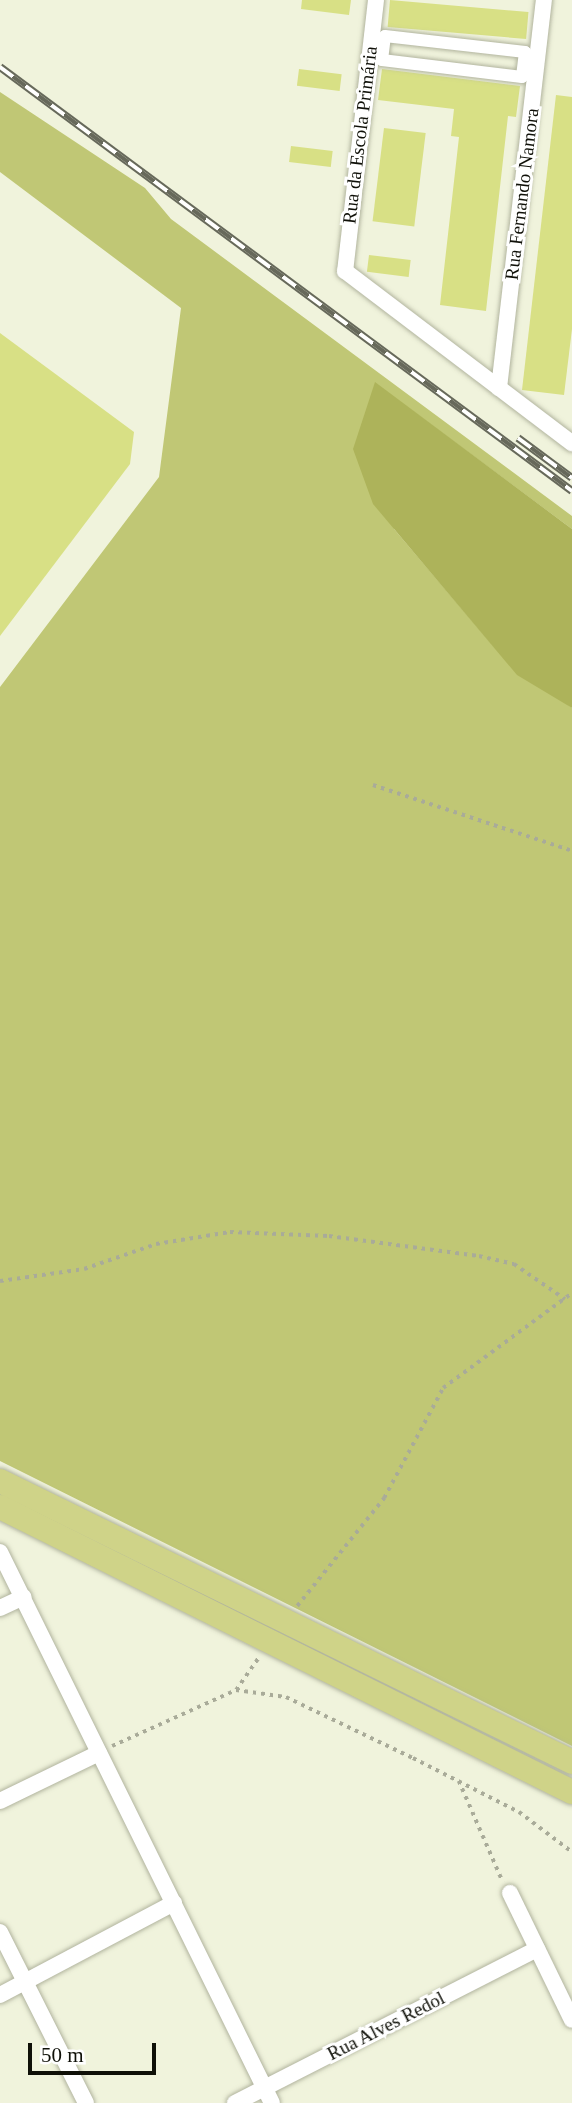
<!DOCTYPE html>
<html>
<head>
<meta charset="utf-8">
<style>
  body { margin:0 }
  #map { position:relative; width:572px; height:2103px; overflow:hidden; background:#f0f3dc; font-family:Georgia,serif }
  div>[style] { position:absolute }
  .green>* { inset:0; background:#c0c775 }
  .forest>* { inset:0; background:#adb35a }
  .building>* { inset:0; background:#d8e085; transform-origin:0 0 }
  .path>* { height:3.5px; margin-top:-1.75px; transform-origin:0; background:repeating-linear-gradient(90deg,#a9ab99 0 3.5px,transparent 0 8.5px) }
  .roads { filter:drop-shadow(0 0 2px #b1b49e) drop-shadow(0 0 2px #b1b49e) }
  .pedestrian>* { height:12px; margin:-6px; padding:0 6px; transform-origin:6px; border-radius:6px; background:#fff }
  .minor>* { height:16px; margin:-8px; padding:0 8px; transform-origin:8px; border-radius:8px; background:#fff }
  .primary>* { height:24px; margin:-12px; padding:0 12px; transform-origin:12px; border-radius:12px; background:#cfd388 }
  .rail>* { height:8px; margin-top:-4px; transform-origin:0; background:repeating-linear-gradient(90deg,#fff 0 16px,#67695b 0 32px); box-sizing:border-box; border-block:2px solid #67695b }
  span { translate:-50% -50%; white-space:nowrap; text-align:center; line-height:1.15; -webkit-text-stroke:6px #fff; paint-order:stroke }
  .street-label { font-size:19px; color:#0f1008 }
  .scale { position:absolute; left:28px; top:2043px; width:128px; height:32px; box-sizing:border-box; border:4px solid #0f1008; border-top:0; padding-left:9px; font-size:21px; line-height:24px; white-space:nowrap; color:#0f1008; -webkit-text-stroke:5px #fff; paint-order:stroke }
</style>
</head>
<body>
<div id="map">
  <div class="green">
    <i style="clip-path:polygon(0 92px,145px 188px,171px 219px,572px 516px,572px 529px,375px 383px,394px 529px,495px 648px,572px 708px,572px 1746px,0 1461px,0 687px,159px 477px,181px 308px,0 172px)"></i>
  </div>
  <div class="forest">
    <i style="clip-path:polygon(375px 382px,572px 529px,572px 708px,517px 675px,373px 504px,353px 449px)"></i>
  </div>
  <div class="building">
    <i style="clip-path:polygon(302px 0,351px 0,349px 15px,301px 9px)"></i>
    <i style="left:390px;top:0;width:139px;height:27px;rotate:5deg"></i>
    <i style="left:299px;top:69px;width:43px;height:17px;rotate:7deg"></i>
    <i style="clip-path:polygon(382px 69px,520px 86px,516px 117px,508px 116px,486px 311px,440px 305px,459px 137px,451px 136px,454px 109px,378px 100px)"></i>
    <i style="clip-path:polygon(556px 95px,572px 97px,572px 329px,564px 395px,522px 390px)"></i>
    <i style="left:384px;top:128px;width:42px;height:94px;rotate:7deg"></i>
    <i style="left:291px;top:146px;width:42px;height:16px;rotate:7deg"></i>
    <i style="left:369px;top:255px;width:42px;height:17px;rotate:7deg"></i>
    <i style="clip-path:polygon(0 333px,134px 432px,130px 464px,0 636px)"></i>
  </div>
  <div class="path">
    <i style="left:373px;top:785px;width:210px;rotate:18.3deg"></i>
    <i style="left:0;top:1281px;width:85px;rotate:-8.1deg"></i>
    <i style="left:84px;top:1269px;width:76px;rotate:-19.1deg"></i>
    <i style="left:156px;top:1244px;width:75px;rotate:-9.2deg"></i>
    <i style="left:230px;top:1232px;width:99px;rotate:2.3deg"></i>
    <i style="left:329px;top:1236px;width:151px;rotate:7.6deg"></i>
    <i style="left:479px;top:1256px;width:36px;rotate:13deg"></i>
    <i style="left:514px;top:1264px;width:62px;rotate:34.5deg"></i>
    <i style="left:297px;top:1606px;width:139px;rotate:-51.1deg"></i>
    <i style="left:384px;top:1498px;width:125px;rotate:-61.8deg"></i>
    <i style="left:443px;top:1388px;width:160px;rotate:-36.4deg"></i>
    <i style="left:236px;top:1690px;width:50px;rotate:8deg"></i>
    <i style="left:286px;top:1697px;width:141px;rotate:25.7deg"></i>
    <i style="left:413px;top:1758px;width:119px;rotate:27deg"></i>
    <i style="left:519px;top:1812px;width:66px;rotate:37deg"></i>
    <i style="left:112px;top:1746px;width:136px;rotate:-24.3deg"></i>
    <i style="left:236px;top:1690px;width:38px;rotate:-55deg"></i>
    <i style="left:459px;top:1781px;width:110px;rotate:66.5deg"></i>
  </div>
  <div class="roads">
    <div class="pedestrian">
      <i style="left:385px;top:36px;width:141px;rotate:6.5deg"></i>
      <i style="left:525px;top:52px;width:25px;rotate:97deg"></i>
      <i style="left:522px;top:77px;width:141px;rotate:-173.1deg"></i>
      <i style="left:382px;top:60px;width:24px;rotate:-83deg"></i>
    </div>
    <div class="minor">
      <i style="left:376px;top:0;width:273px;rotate:96.5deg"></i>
      <i style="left:345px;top:271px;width:285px;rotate:37.2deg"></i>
      <i style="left:499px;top:388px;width:391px;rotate:-83.4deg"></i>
      <i style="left:0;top:1552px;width:614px;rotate:63.73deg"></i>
      <i style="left:0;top:1608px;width:26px;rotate:-25deg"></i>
      <i style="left:0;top:1801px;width:110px;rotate:-25.9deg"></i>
      <i style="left:510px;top:1893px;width:141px;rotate:64deg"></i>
      <i style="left:0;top:1932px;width:191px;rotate:63.3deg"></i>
      <i style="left:0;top:1995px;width:197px;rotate:-27.9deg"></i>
      <i style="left:235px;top:2103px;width:339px;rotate:-27deg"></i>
    </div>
    <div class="primary">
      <i style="left:0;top:1481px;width:637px;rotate:26.16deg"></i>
      <i style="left:0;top:1507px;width:639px;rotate:26.48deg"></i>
    </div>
  </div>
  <div class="rail">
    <i style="left:0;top:67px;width:712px;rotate:36.55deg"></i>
    <i style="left:518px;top:438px;width:67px;rotate:36.5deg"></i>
  </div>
  <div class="street-label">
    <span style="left:360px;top:135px;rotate:-83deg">Rua da Escola Primária</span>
    <span style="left:522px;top:194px;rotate:-83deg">Rua Fernando Namora</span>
    <span style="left:386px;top:2026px;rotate:-27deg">Rua Alves Redol</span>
  </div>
  <div class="scale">50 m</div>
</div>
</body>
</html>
